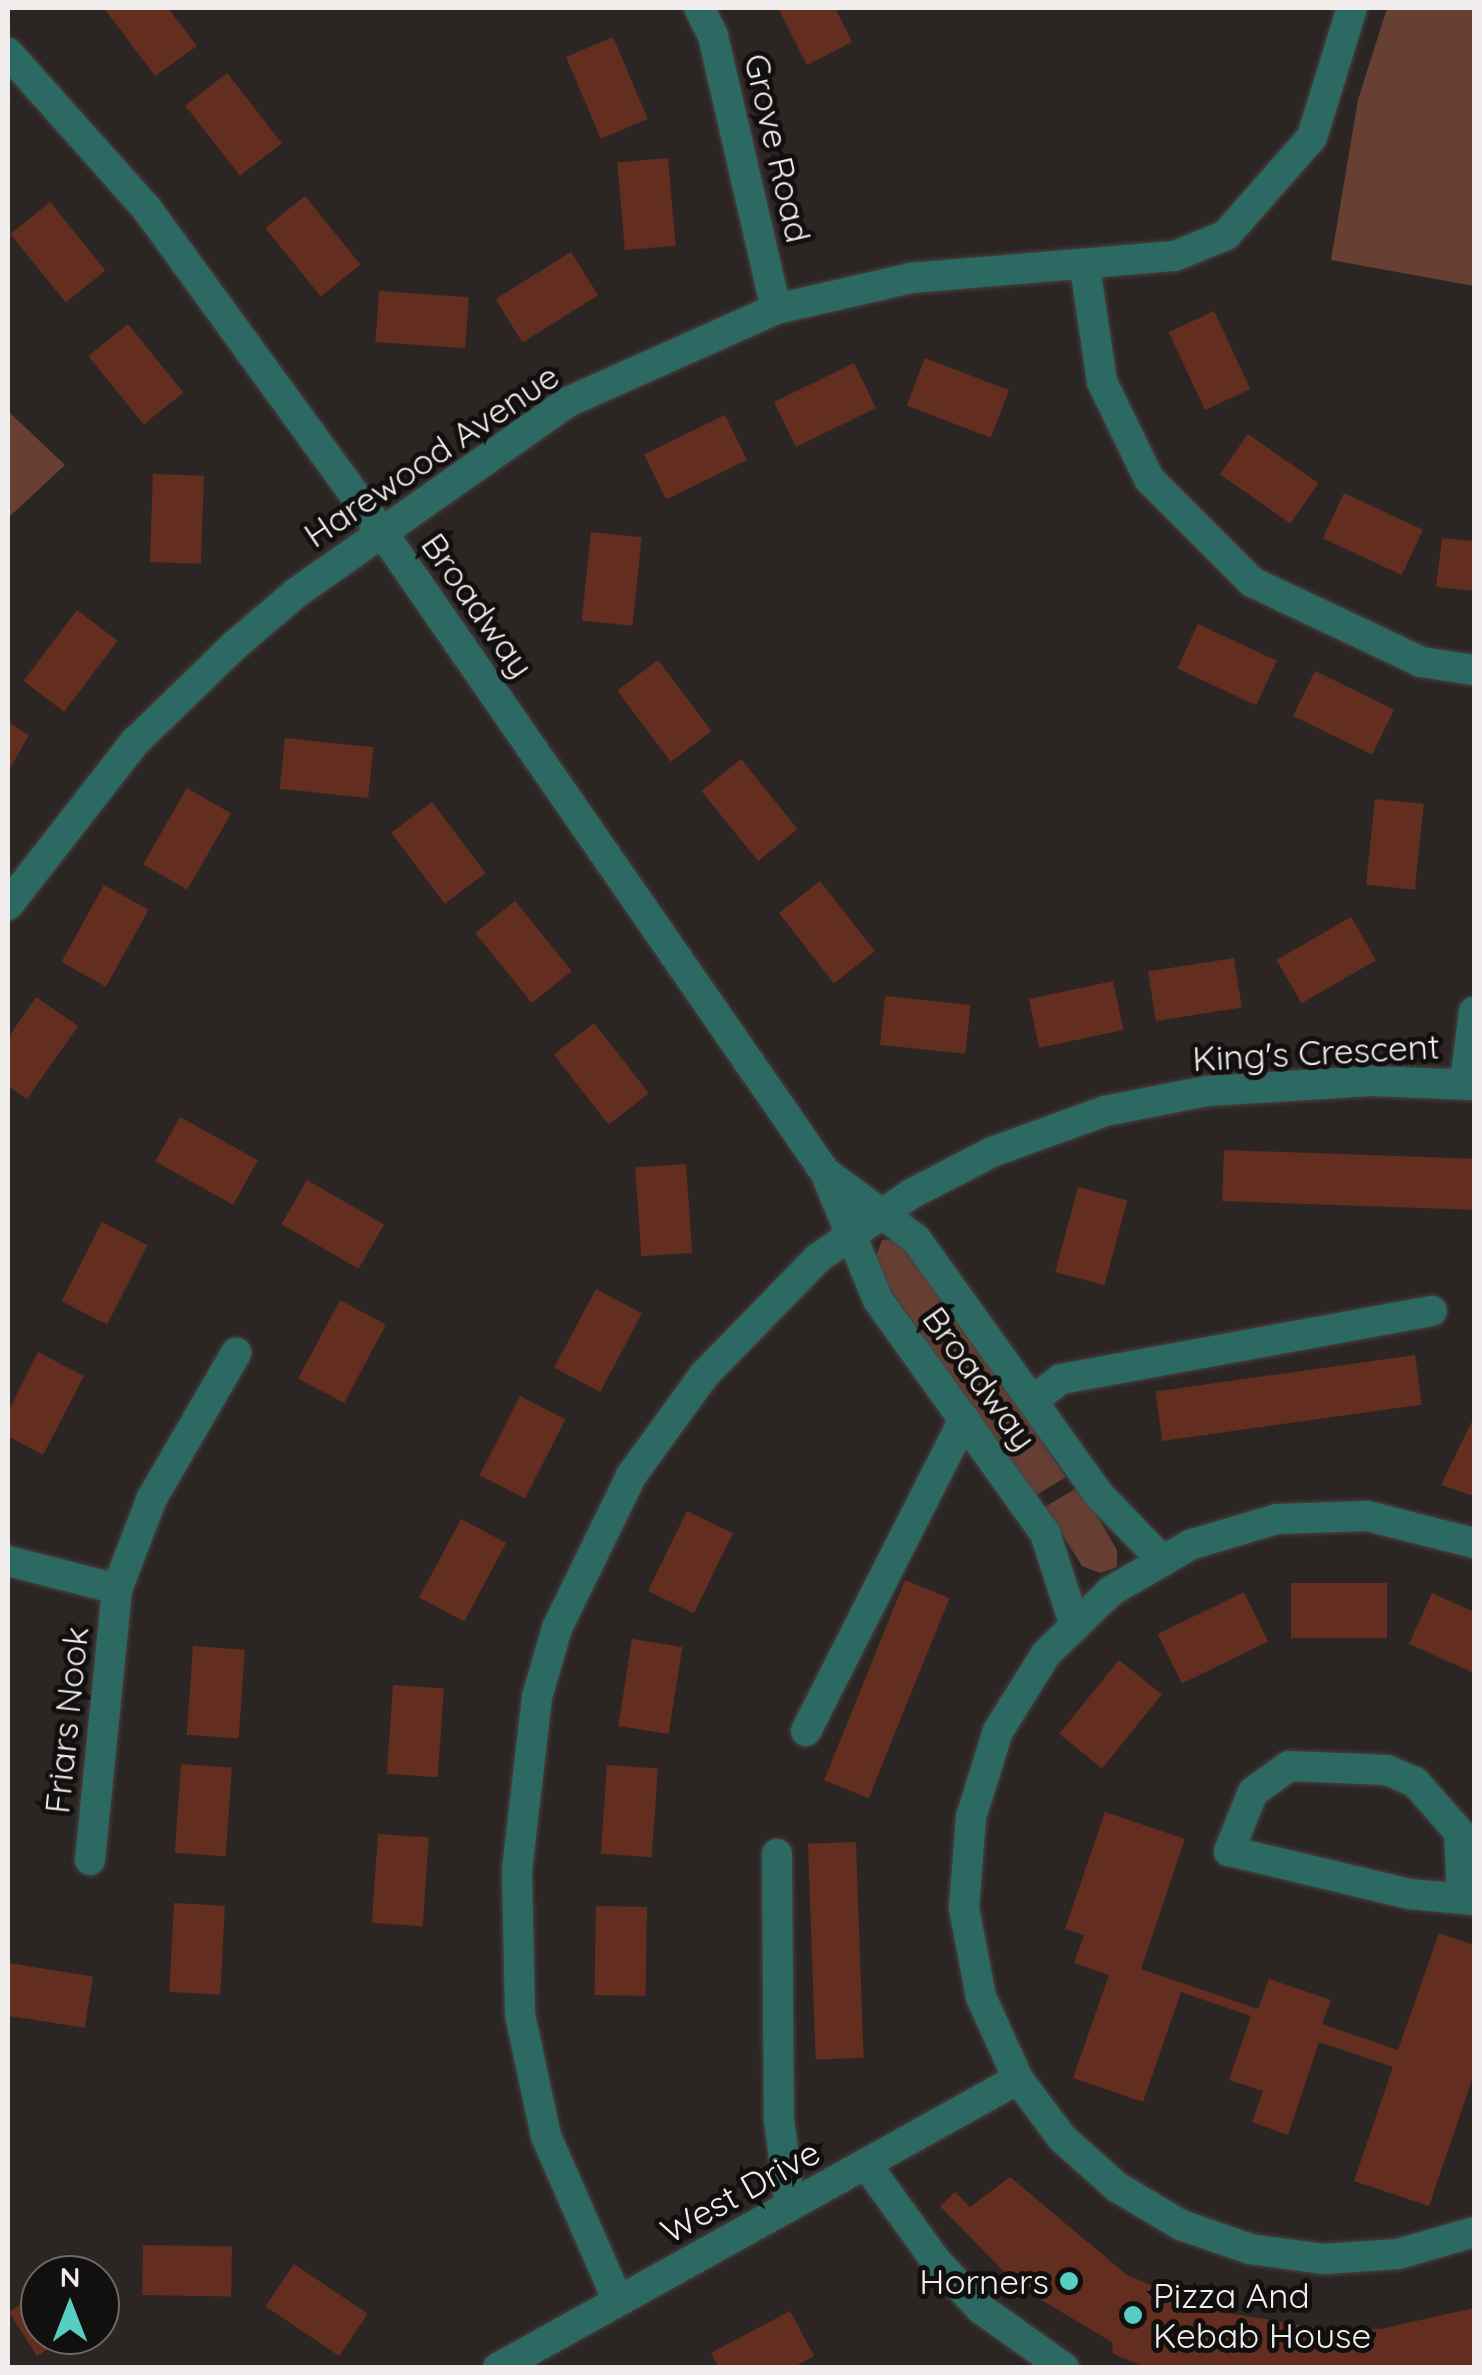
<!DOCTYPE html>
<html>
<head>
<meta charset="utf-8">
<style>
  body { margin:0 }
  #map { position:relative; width:1482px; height:2375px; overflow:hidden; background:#2b2624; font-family:Quicksand,sans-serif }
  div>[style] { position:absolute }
  .green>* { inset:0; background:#673f33 }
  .building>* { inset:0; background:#632e1f; transform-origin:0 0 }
  .roads { filter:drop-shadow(0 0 2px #474240) drop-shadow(0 0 2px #474240) }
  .minor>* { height:30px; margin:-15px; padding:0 15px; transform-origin:15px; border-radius:15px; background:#2d6963 }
  .dots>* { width:28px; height:28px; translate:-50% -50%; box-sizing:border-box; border:5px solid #12100f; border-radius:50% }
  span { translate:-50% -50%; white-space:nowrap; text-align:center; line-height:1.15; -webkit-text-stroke:10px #12100f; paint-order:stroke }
  .street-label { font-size:35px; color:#f1edec }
  .poi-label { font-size:35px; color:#f1edec }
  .right { translate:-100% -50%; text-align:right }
  .left { translate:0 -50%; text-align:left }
  .frame { position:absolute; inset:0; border:10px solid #f1edec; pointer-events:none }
  .north { position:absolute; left:20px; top:2255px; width:100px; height:100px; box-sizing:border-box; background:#12100f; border:2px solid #6b6867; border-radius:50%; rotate:0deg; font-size:28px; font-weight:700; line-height:40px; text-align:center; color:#f1edec }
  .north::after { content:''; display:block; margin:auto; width:35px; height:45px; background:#57cec1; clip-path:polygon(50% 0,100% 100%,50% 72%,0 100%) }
</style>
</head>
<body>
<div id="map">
  <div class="green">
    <i style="clip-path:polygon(1387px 8px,1474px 8px,1474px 286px,1331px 260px,1358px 100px)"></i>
    <i style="clip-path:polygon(8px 411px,65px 465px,8px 518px)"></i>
    <i style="clip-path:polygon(902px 1239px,917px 1259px,1066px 1477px,1033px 1497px,873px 1264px,882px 1240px)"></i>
    <i style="clip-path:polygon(1080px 1486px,1117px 1550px,1117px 1567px,1100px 1573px,1082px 1566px,1045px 1507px)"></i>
  </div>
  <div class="building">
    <i style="clip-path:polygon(104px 8px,168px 8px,197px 46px,155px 76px)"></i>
    <i style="clip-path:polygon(778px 8px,835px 8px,852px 42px,807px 65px)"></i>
    <i style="left:613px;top:37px;width:89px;height:51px;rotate:67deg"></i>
    <i style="left:227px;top:73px;width:89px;height:53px;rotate:52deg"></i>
    <i style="left:668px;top:158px;width:88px;height:51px;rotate:85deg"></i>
    <i style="left:305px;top:196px;width:88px;height:51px;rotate:51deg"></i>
    <i style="left:50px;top:202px;width:88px;height:51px;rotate:51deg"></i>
    <i style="left:571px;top:252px;width:51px;height:89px;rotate:58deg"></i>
    <i style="left:379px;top:291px;width:90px;height:51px;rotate:4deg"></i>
    <i style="left:1214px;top:311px;width:86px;height:50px;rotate:65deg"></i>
    <i style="left:128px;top:324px;width:88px;height:51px;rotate:51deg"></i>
    <i style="left:925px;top:358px;width:90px;height:51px;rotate:21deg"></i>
    <i style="left:854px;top:363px;width:50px;height:89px;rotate:64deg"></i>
    <i style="left:725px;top:415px;width:50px;height:90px;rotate:64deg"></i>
    <i style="left:1248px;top:434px;width:86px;height:49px;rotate:35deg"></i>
    <i style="left:153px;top:474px;width:51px;height:88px;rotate:2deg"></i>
    <i style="left:1344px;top:493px;width:87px;height:50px;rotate:25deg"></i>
    <i style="left:591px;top:532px;width:51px;height:89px;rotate:6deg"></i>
    <i style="clip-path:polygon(1442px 538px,1474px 541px,1474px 591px,1436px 587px)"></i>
    <i style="left:77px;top:610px;width:51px;height:89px;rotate:37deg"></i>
    <i style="left:1198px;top:624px;width:87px;height:49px;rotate:25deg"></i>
    <i style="left:658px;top:660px;width:89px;height:51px;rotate:53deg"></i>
    <i style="left:1315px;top:671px;width:88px;height:50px;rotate:26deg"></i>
    <i style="clip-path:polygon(8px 722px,29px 735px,8px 772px)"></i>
    <i style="left:285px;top:738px;width:89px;height:51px;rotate:6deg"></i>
    <i style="left:741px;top:759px;width:90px;height:51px;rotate:51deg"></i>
    <i style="left:187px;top:788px;width:51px;height:88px;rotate:30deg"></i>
    <i style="left:1375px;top:799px;width:49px;height:86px;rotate:6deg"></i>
    <i style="left:432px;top:802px;width:89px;height:51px;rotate:53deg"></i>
    <i style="left:820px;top:881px;width:89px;height:52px;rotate:52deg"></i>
    <i style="left:104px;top:885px;width:51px;height:88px;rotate:29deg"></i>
    <i style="left:515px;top:901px;width:90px;height:51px;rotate:51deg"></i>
    <i style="left:1351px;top:917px;width:50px;height:86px;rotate:60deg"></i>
    <i style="left:1234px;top:958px;width:50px;height:87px;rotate:81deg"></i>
    <i style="left:1113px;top:981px;width:50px;height:86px;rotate:78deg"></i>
    <i style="left:885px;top:996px;width:86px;height:49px;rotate:6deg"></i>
    <i style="clip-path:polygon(36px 997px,78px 1026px,27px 1099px,8px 1086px,8px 1038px)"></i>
    <i style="left:594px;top:1023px;width:89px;height:51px;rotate:52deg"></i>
    <i style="left:180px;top:1117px;width:89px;height:51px;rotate:29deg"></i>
    <i style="left:1224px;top:1150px;width:250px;height:51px;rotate:2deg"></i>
    <i style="left:686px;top:1164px;width:89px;height:51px;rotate:86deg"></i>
    <i style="left:307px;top:1180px;width:89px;height:51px;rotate:30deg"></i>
    <i style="left:1078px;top:1187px;width:51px;height:88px;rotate:15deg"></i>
    <i style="left:102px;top:1222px;width:51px;height:89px;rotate:27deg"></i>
    <i style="left:596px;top:1289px;width:52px;height:89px;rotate:28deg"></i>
    <i style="left:340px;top:1300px;width:52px;height:89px;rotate:28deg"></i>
    <i style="clip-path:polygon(38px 1352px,84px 1376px,43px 1455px,8px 1436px,8px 1412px)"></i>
    <i style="left:1415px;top:1355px;width:50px;height:262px;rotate:82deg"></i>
    <i style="left:520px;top:1396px;width:51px;height:89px;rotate:27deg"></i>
    <i style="clip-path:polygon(1474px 1417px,1474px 1496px,1441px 1485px)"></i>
    <i style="left:687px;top:1511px;width:51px;height:89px;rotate:26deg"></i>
    <i style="left:461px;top:1519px;width:51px;height:89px;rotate:28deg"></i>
    <i style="left:905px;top:1580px;width:48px;height:216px;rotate:22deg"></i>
    <i style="left:1291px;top:1583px;width:96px;height:55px"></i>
    <i style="left:1244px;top:1592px;width:55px;height:96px;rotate:64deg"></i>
    <i style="clip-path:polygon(1432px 1593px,1474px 1612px,1474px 1673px,1409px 1644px)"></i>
    <i style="left:632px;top:1639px;width:51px;height:88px;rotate:9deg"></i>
    <i style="left:193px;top:1646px;width:52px;height:89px;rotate:4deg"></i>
    <i style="left:1119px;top:1660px;width:55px;height:95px;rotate:39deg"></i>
    <i style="left:393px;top:1685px;width:51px;height:89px;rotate:4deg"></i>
    <i style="left:181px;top:1764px;width:51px;height:89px;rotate:4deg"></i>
    <i style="left:607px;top:1765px;width:51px;height:89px;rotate:4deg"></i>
    <i style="clip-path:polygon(1105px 1812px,1185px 1839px,1141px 1969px,1258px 2009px,1269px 1979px,1331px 2000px,1322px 2024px,1398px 2050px,1439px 1933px,1474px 1945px,1474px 2074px,1429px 2206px,1354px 2181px,1393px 2067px,1319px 2042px,1288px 2135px,1252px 2122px,1263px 2091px,1229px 2080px,1251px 2016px,1181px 1992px,1143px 2102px,1073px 2078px,1109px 1975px,1074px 1963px,1084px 1935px,1065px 1929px)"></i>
    <i style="left:378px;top:1834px;width:51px;height:89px;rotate:4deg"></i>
    <i style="left:856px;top:1842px;width:216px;height:48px;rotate:88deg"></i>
    <i style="left:174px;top:1903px;width:51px;height:89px;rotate:3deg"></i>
    <i style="left:596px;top:1906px;width:51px;height:89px;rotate:1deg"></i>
    <i style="left:8px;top:1963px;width:86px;height:52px;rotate:9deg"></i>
    <i style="clip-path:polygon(1010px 2177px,1127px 2275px,1211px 2310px,1318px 2328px,1380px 2329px,1474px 2308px,1474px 2368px,1148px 2368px,1113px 2354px,1112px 2342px,1018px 2286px,940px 2206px,955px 2192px,970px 2207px)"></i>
    <i style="left:143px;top:2245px;width:89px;height:50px;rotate:1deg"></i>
    <i style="left:294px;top:2264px;width:89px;height:51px;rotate:34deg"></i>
    <i style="clip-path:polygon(40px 2293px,40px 2335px,70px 2335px,37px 2356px,9px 2312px)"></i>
    <i style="clip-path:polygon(790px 2311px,814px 2356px,792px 2368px,719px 2368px,711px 2353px)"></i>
  </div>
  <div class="roads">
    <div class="minor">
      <i style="left:699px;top:8px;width:31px;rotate:63deg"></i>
      <i style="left:713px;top:36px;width:280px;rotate:77deg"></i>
      <i style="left:8px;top:53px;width:209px;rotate:48.3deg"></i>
      <i style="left:147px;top:209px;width:399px;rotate:54deg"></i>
      <i style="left:382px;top:532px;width:778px;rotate:55.31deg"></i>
      <i style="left:825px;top:1172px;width:139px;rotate:67.5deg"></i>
      <i style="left:878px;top:1300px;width:287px;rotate:54.4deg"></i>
      <i style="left:1045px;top:1533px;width:98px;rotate:72.1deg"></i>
      <i style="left:1085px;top:267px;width:116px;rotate:81.6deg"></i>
      <i style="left:1102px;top:382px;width:108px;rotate:64.1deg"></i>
      <i style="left:1149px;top:479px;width:146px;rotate:45deg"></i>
      <i style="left:1252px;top:582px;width:187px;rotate:25.3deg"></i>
      <i style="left:1421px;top:662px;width:54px;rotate:8.6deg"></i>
      <i style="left:8px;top:905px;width:207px;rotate:-52.1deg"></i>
      <i style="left:135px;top:742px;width:139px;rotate:-44.1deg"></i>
      <i style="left:235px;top:645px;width:80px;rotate:-40.4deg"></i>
      <i style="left:296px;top:593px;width:332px;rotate:-35.1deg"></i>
      <i style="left:568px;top:402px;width:228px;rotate:-24.1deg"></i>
      <i style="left:776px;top:309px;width:139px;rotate:-12.9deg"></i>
      <i style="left:911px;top:278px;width:265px;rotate:-4.8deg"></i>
      <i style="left:1175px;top:256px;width:55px;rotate:-22.4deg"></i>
      <i style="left:1226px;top:235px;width:130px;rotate:-48.7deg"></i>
      <i style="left:1312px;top:137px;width:135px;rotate:-72.8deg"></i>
      <i style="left:1465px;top:1083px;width:72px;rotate:-82.8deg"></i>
      <i style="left:825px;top:1172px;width:113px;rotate:36.4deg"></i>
      <i style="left:916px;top:1239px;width:315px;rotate:54.4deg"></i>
      <i style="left:1099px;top:1495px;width:92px;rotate:45.9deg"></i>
      <i style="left:1033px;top:1400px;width:35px;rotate:-37deg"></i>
      <i style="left:1061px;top:1379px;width:377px;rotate:-10.4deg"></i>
      <i style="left:1474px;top:1543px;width:110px;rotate:-165.8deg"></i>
      <i style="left:1367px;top:1516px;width:90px;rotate:178.1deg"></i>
      <i style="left:1277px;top:1519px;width:91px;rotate:163.4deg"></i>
      <i style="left:1190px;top:1545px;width:91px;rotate:149.8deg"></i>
      <i style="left:1111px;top:1591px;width:91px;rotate:135.9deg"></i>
      <i style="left:1046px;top:1654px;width:91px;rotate:121.9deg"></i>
      <i style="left:998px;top:1731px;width:90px;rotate:107.4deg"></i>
      <i style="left:971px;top:1817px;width:91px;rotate:94.4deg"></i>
      <i style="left:964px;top:1908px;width:91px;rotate:79.2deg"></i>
      <i style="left:981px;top:1997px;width:90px;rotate:65.7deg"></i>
      <i style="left:1018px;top:2079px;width:74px;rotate:53.3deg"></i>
      <i style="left:1062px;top:2138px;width:74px;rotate:41.7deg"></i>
      <i style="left:1117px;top:2187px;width:74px;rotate:30.7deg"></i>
      <i style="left:1181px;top:2225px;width:73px;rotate:19.2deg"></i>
      <i style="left:1250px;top:2249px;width:75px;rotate:7.7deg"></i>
      <i style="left:1324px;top:2259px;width:74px;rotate:-3.9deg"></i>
      <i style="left:1398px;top:2254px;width:79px;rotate:-16.1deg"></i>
      <i style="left:8px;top:1561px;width:113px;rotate:14.4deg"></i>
      <i style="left:806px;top:1731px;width:350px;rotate:-63.1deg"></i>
      <i style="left:777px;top:1854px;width:265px;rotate:89.6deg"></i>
      <i style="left:779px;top:2119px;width:88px;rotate:82.8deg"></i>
      <i style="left:90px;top:1860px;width:272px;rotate:-84.3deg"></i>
      <i style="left:117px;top:1589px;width:97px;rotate:-69deg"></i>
      <i style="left:152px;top:1498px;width:168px;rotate:-59.9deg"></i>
      <i style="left:1462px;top:1897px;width:65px;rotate:-92.6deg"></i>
      <i style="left:1459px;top:1832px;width:67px;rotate:-131.3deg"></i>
      <i style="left:1415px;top:1782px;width:30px;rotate:-157deg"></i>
      <i style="left:1387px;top:1770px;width:98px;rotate:-177.7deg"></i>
      <i style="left:1289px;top:1766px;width:44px;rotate:144.2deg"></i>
      <i style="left:1253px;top:1792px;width:64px;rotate:112.1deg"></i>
      <i style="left:1229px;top:1851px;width:186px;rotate:13.4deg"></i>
      <i style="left:1410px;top:1894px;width:64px;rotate:5.4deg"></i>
      <i style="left:866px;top:2164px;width:120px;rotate:54.2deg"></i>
      <i style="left:936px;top:2261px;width:66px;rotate:46.8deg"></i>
      <i style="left:981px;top:2309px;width:102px;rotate:35.4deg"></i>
      <i style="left:618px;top:2301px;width:180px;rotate:-113.6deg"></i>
      <i style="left:546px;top:2136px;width:124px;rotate:-102.1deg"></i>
      <i style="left:520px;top:2015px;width:145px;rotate:-91.2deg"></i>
      <i style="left:517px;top:1870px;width:174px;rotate:-83.4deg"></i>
      <i style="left:537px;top:1697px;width:72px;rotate:-73.8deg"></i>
      <i style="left:557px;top:1628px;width:169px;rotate:-64deg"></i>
      <i style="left:631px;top:1476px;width:125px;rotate:-54.1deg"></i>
      <i style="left:704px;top:1375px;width:163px;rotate:-45.7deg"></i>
      <i style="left:818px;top:1258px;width:113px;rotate:-34.5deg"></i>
      <i style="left:911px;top:1194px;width:91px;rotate:-27.4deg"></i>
      <i style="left:992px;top:1152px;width:120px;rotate:-19.9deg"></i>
      <i style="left:1105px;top:1111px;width:104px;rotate:-11.1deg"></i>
      <i style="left:1207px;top:1091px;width:164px;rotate:-3.5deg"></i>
      <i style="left:1371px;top:1081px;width:103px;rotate:2.2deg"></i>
      <i style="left:498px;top:2368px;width:595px;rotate:-29.06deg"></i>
    </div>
  </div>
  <div class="dots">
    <i style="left:1069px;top:2281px;background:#57cec1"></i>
    <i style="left:1133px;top:2315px;background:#57cec1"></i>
  </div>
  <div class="street-label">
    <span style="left:778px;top:148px;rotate:77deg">Grove Road</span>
    <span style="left:431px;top:455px;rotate:-34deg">Harewood Avenue</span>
    <span style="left:478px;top:605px;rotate:55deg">Broadway</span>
    <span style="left:1316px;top:1052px;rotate:-3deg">King's Crescent</span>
    <span style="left:980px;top:1378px;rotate:54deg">Broadway</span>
    <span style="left:66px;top:1720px;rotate:-84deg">Friars Nook</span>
    <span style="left:740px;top:2191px;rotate:-29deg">West Drive</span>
  </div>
  <div class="poi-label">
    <span class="right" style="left:1049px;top:2281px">Horners</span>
    <span class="left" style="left:1153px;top:2315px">Pizza And<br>Kebab House</span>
  </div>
  <div class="frame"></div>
  <div class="north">N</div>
</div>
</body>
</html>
